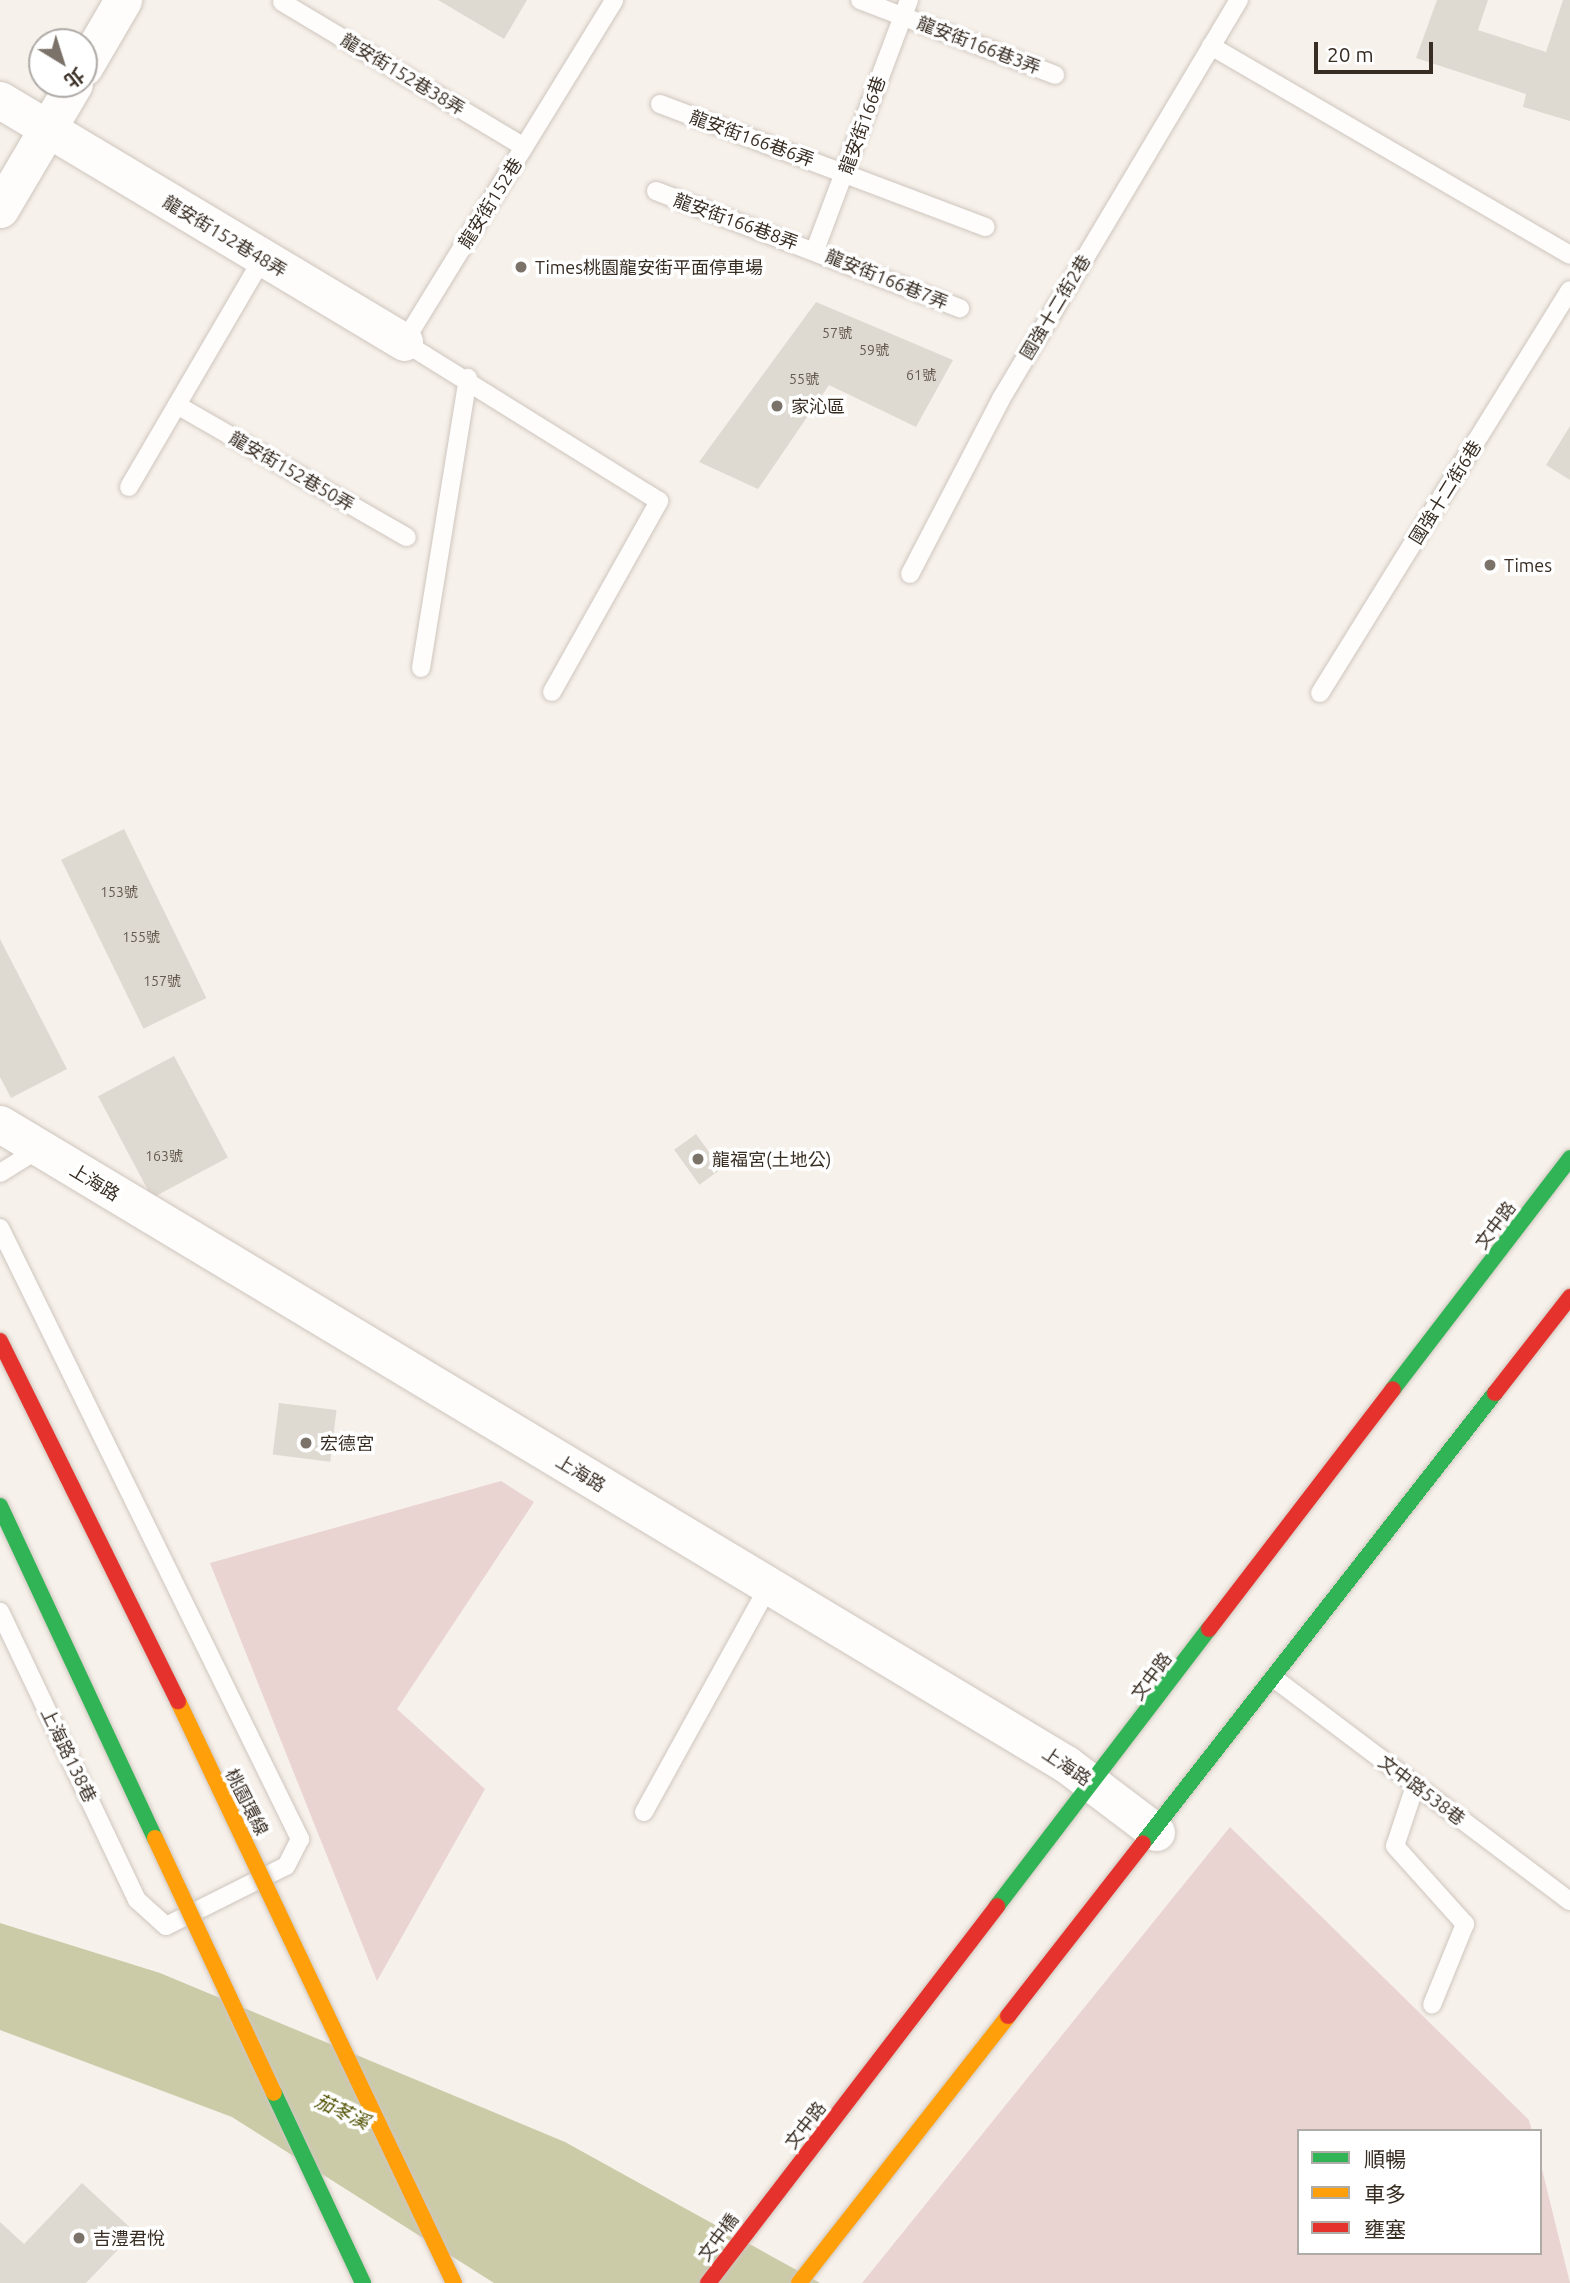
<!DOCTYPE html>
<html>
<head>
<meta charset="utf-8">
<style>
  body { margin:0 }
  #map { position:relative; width:1570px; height:2283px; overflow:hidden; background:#f7f1eb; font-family:Ubuntu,"Noto Sans TC",sans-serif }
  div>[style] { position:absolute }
  .green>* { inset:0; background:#ead4d2 }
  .water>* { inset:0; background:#cbcba8 }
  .building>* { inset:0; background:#dfdad1; transform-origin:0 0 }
  .roads { filter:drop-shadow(0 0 2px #cec6be) drop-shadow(0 0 2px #cec6be) }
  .lane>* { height:18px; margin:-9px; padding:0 9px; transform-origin:9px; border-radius:9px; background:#fefdfc }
  .street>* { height:37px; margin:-18.5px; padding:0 18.5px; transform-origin:18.5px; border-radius:18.5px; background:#fefdfc }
  .fast>* { height:16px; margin:-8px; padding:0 8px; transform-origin:8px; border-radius:8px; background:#30b455 }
  .slow>* { height:16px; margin:-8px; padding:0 8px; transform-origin:8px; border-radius:8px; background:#ff9f0a }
  .jam>* { height:16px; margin:-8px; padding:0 8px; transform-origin:8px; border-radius:8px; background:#e5322d }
  .bridges { filter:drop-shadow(0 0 2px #cec6be) drop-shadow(0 0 2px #cec6be) }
  .fast-bridge>* { height:16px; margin:-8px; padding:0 8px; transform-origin:8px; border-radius:8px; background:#30b455 }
  .slow-bridge>* { height:16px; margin:-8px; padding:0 8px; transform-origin:8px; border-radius:8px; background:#ff9f0a }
  .jam-bridge>* { height:16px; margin:-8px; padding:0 8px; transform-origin:8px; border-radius:8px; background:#e5322d }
  .dots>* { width:19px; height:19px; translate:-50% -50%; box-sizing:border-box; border:4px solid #fff; border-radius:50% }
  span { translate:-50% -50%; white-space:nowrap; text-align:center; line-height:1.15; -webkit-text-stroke:7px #fff; paint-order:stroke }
  .number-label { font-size:14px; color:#645a50 }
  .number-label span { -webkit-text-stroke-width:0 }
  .street-label { font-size:18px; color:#382d23 }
  .poi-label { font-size:18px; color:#382d23 }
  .left { translate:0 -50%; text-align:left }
  .water-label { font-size:19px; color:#505100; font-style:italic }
  .legend { position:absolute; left:1297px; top:2129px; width:245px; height:126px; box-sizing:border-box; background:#fff; border:2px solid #afaba7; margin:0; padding:9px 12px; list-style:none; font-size:21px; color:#382d23 }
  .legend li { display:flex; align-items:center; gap:14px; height:35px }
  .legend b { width:35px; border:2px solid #afaba7 }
  .north { position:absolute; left:28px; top:28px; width:70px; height:70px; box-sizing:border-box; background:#fff; border:2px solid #afaba7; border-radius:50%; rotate:142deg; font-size:19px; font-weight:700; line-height:28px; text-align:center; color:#382d23 }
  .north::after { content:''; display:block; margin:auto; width:24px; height:32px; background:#7b7269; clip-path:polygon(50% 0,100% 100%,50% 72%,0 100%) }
  .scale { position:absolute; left:1314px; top:42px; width:119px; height:32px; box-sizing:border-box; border:4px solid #382d23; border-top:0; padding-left:9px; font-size:21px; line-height:24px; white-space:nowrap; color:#382d23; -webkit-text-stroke:5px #fff; paint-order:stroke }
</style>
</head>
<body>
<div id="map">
  <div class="green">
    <i style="clip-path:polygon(501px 1481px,534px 1502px,397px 1709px,485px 1789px,377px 1981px,210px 1563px)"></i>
    <i style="clip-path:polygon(1230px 1827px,1529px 2120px,1532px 2131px,1299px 2131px,1299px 2253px,1540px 2253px,1540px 2161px,1570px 2283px,862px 2283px)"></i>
  </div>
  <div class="water">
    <i style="clip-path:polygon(0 1923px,160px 1973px,565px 2142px,820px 2283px,494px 2283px,232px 2117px,0 2030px)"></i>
  </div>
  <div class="building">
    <i style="clip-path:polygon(438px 0,527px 0,504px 39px)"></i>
    <i style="clip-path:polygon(1437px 0,1488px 0,1478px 30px,1546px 52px,1563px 0,1570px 0,1570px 121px,1523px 107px,1526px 94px,1416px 58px)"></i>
    <i style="clip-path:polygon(816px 302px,953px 360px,916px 427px,829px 385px,758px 489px,699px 462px)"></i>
    <i style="clip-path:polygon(1570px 426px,1570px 480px,1546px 465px)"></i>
    <i style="left:124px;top:829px;width:188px;height:70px;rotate:64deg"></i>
    <i style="clip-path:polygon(0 939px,67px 1069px,11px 1098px,0 1077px)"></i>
    <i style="left:174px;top:1056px;width:115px;height:86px;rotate:62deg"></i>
    <i style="left:696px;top:1134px;width:43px;height:27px;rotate:54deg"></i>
    <i style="left:279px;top:1403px;width:58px;height:52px;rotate:7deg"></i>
    <i style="clip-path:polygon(82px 2183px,135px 2232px,86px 2283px,0 2283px,0 2222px,24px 2244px)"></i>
  </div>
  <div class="roads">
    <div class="lane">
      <i style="left:860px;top:0;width:209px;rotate:21deg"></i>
      <i style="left:282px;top:2px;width:282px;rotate:30.9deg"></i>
      <i style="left:1211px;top:46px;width:415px;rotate:30.2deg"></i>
      <i style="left:660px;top:104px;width:348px;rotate:20.7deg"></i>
      <i style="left:656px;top:191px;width:326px;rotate:21.1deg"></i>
      <i style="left:815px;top:250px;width:267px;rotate:-69.4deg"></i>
      <i style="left:177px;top:405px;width:265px;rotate:29.9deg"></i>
      <i style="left:129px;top:487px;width:264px;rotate:-59.7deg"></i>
      <i style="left:910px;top:574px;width:197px;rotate:-62.5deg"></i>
      <i style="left:1001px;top:399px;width:465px;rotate:-59.2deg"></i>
      <i style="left:421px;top:668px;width:294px;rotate:-80.8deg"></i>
      <i style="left:552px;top:692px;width:219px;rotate:-60.7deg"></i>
      <i style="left:659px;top:501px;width:301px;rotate:-148.1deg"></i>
      <i style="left:404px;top:342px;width:401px;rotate:-58.4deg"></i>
      <i style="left:1320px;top:693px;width:474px;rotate:-58.2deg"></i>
      <i style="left:0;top:1173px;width:47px;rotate:-32deg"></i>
      <i style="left:0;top:1228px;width:681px;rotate:63.85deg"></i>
      <i style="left:300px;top:1839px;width:30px;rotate:117deg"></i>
      <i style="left:286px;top:1866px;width:134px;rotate:153.4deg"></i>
      <i style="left:166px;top:1926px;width:39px;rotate:-138deg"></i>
      <i style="left:137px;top:1900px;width:319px;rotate:-115.4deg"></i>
      <i style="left:1275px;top:1679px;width:369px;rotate:37deg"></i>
      <i style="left:1415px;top:1786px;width:63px;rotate:108.4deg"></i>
      <i style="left:1395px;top:1846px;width:105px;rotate:48.1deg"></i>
      <i style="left:1465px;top:1924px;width:87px;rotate:112.2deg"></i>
      <i style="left:644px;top:1812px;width:258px;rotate:-61.1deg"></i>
    </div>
    <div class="street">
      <i style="left:84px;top:67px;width:78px;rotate:-59.8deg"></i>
      <i style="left:0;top:100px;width:471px;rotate:30.9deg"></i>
      <i style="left:0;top:209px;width:145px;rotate:-59.4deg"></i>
      <i style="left:0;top:1124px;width:1243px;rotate:30.98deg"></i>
      <i style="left:1066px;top:1764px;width:113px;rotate:37.1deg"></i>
    </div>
    <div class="fast">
      <i style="left:1393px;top:1389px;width:291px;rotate:-52.5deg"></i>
      <i style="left:1143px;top:1843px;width:571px;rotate:-51.97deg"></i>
      <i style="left:997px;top:1906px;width:349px;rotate:-52.6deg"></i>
    </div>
    <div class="slow">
      <i style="left:799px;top:2283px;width:339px;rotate:-51.9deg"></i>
    </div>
    <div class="jam">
      <i style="left:1495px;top:1393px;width:122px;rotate:-52deg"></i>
      <i style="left:1209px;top:1629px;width:302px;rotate:-52.5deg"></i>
      <i style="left:1008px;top:2016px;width:219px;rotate:-52deg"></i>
      <i style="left:708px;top:2283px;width:475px;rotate:-52.5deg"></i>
    </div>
  </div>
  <div class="bridges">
    <div class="fast-bridge">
      <i style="left:0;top:1506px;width:366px;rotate:65deg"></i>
      <i style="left:274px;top:2093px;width:210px;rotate:64.9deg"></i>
    </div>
    <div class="slow-bridge">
      <i style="left:178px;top:1701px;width:644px;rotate:64.63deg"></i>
      <i style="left:155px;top:1838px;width:281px;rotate:65deg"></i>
    </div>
    <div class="jam-bridge">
      <i style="left:0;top:1341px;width:402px;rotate:63.7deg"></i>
    </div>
  </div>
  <div class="dots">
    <i style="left:521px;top:267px;background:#7b7269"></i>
    <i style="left:777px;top:406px;background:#7b7269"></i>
    <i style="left:1490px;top:565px;background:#7b7269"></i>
    <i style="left:698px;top:1159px;background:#7b7269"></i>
    <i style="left:306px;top:1443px;background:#7b7269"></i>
    <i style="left:79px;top:2238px;background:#7b7269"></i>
  </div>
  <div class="number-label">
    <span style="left:837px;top:333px">57號</span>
    <span style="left:874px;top:350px">59號</span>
    <span style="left:921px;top:375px">61號</span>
    <span style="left:804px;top:379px">55號</span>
    <span style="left:119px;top:892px">153號</span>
    <span style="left:141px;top:937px">155號</span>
    <span style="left:162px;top:981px">157號</span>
    <span style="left:164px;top:1156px">163號</span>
  </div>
  <div class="street-label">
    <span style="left:979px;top:45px;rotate:21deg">龍安街166巷3弄</span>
    <span style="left:403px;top:74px;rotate:31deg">龍安街152巷38弄</span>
    <span style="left:862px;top:125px;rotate:-70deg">龍安街166巷</span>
    <span style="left:752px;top:138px;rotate:20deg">龍安街166巷6弄</span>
    <span style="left:490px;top:203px;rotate:-58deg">龍安街152巷</span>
    <span style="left:736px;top:221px;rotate:20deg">龍安街166巷8弄</span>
    <span style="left:225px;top:236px;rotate:31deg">龍安街152巷48弄</span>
    <span style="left:887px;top:279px;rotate:22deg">龍安街166巷7弄</span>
    <span style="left:1055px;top:307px;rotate:-59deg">國強十二街2巷</span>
    <span style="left:292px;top:471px;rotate:30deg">龍安街152巷50弄</span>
    <span style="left:1445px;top:492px;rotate:-58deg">國強十二街6巷</span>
    <span style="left:95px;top:1182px;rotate:31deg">上海路</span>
    <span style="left:1495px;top:1225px;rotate:-53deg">文中路</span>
    <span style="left:581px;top:1473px;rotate:31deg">上海路</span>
    <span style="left:1151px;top:1676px;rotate:-53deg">文中路</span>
    <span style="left:69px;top:1755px;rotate:64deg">上海路138巷</span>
    <span style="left:1067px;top:1766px;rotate:34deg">上海路</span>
    <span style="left:1422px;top:1790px;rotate:37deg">文中路538巷</span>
    <span style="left:247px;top:1802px;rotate:63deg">桃園環線</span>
    <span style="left:805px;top:2125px;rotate:-52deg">文中路</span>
    <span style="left:718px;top:2237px;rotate:-53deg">文中橋</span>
  </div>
  <div class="poi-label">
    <span class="left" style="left:535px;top:267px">Times桃園龍安街平面停車場</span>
    <span class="left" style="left:791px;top:406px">家沁區</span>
    <span class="left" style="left:1504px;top:565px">Times</span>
    <span class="left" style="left:712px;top:1159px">龍福宮(土地公)</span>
    <span class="left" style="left:320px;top:1443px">宏德宮</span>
    <span class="left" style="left:93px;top:2238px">吉澧君悅</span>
  </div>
  <div class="water-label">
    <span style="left:342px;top:2112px;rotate:25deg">茄苳溪</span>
  </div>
  <ul class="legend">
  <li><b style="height:9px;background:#30b455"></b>順暢</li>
  <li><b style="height:9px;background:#ff9f0a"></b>車多</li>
  <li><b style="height:9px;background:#e5322d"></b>壅塞</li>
  </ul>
  <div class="north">北</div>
  <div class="scale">20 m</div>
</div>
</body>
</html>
